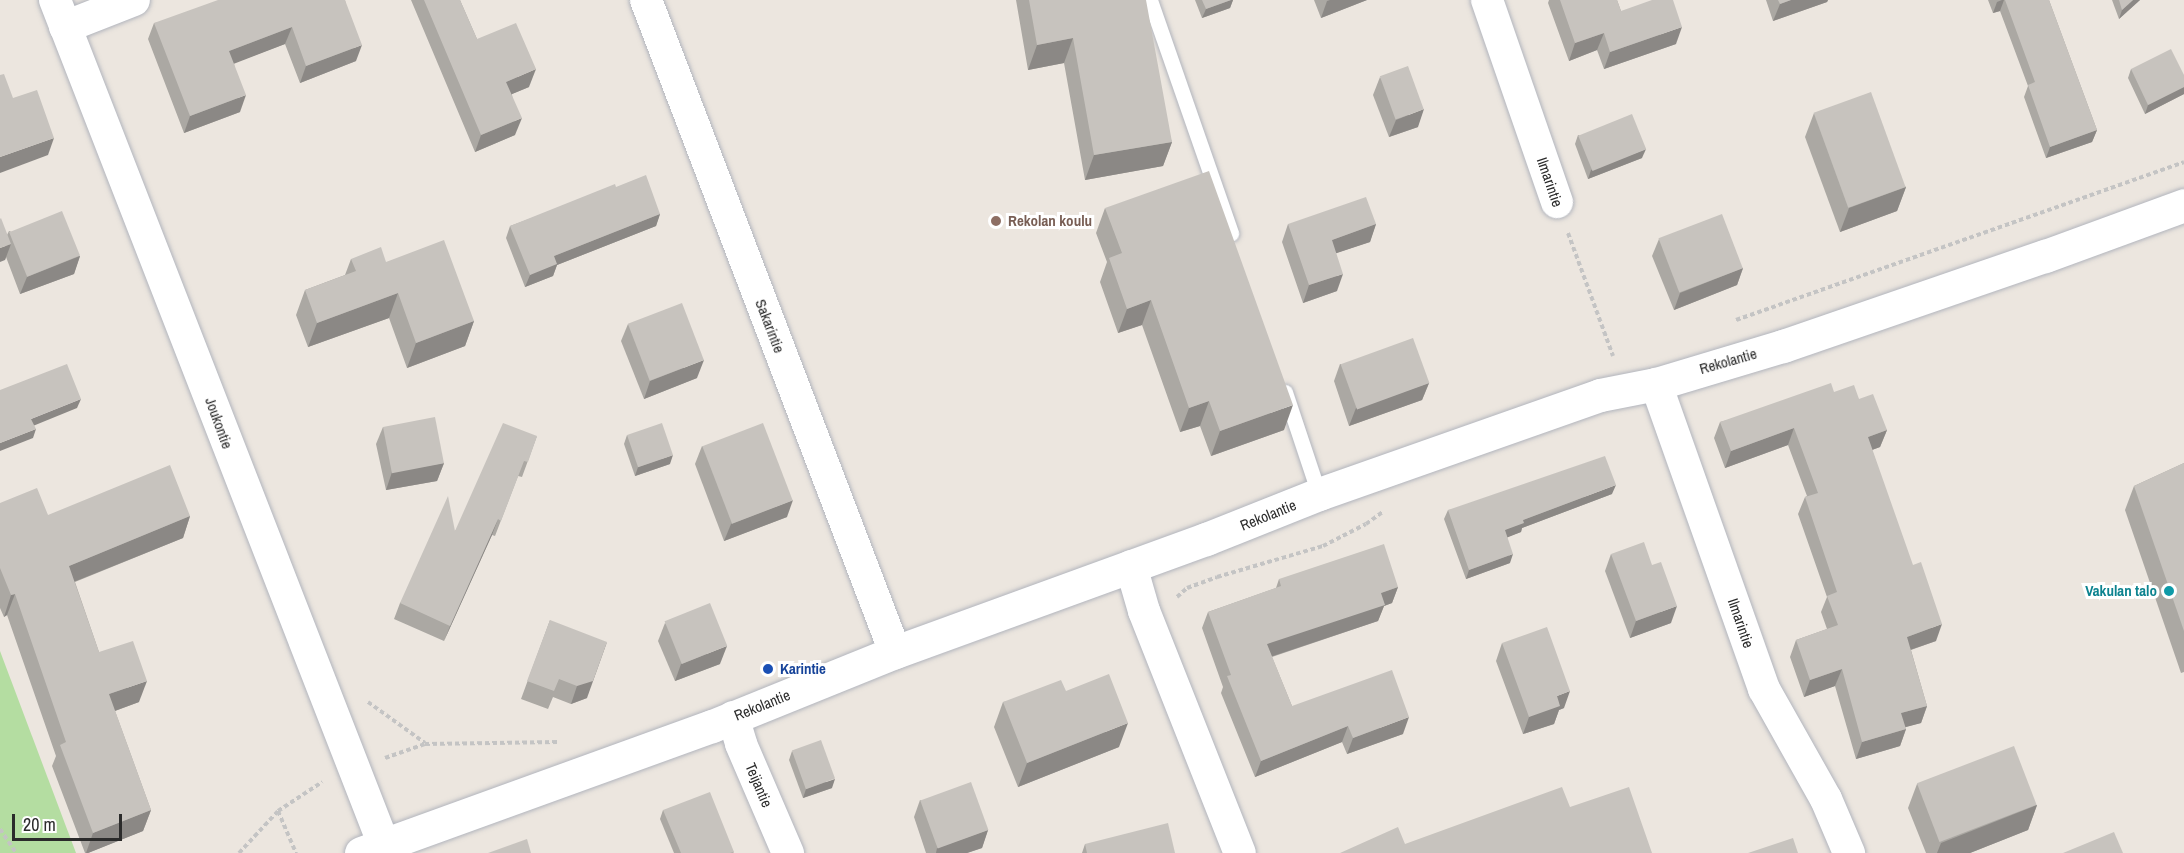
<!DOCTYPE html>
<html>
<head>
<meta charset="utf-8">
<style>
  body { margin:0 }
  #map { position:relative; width:2184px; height:853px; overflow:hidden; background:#ece6df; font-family:"Archivo Narrow",sans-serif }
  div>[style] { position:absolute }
  .green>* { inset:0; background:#b4dda1 }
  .path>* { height:4px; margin-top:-2px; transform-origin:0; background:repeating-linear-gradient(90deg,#c4c4c4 0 4.5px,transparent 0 7.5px) }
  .roads { filter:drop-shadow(0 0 2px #b2b5bd) drop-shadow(0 0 2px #b2b5bd) }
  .service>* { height:15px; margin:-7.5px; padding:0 7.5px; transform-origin:7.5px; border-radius:7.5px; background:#fff }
  .minor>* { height:32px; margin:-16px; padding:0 16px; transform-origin:16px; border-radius:16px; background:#fff }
  .secondary>* { height:33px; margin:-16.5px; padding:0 16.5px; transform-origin:16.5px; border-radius:16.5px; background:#fff }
  .wall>* { inset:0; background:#aba8a3 }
  .shaded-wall>* { inset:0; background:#8b8885 }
  .building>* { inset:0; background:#c7c3be; transform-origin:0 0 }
  .dots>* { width:16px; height:16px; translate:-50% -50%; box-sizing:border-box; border:3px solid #fff; border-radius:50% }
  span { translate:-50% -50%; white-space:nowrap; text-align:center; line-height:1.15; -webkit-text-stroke:6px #fff; paint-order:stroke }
  .street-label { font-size:15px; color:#2b2b2b }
  .education-label { font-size:15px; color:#785e54; font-weight:700 }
  .left { translate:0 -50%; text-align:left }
  .culture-label { font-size:15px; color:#0d838f; font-weight:700 }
  .right { translate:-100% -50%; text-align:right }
  .transit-label { font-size:15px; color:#164399; font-weight:700 }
  .scale { position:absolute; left:12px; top:814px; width:110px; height:27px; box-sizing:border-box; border:3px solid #2b2b2b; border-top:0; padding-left:8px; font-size:18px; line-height:21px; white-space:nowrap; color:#2b2b2b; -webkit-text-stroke:4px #fff; paint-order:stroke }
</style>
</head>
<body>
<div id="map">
  <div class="green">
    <i style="clip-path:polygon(0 651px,76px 853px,0 853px)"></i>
  </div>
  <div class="path">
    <i style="left:1568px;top:233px;width:131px;rotate:69.9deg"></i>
    <i style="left:1736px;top:320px;width:475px;rotate:-19.4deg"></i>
    <i style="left:1177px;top:597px;width:13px;rotate:-42deg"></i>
    <i style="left:1187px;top:588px;width:32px;rotate:-20deg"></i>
    <i style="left:1217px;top:577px;width:110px;rotate:-16.3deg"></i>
    <i style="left:1323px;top:546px;width:48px;rotate:-27.1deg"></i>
    <i style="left:1366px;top:524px;width:22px;rotate:-36deg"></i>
    <i style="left:368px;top:702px;width:70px;rotate:35.7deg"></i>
    <i style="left:385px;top:758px;width:42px;rotate:-19.3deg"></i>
    <i style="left:425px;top:744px;width:133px;rotate:-0.9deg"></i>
    <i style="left:278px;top:811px;width:46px;rotate:66.8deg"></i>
    <i style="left:0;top:829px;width:29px;rotate:56deg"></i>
    <i style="left:239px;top:853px;width:57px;rotate:-47.1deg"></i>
    <i style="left:278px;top:811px;width:53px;rotate:-33.4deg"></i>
  </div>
  <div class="roads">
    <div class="service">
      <i style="left:1150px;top:0;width:247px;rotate:70.8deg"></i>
      <i style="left:1285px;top:392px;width:108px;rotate:71.6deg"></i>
    </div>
    <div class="minor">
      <i style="left:55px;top:0;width:907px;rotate:68.73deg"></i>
      <i style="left:646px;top:0;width:698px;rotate:69.1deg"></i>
      <i style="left:1487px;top:0;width:214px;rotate:70.9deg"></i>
      <i style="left:65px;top:27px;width:74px;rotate:-21.4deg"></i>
      <i style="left:1656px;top:384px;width:324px;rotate:70.5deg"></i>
      <i style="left:1764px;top:689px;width:126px;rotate:60.6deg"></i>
      <i style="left:1826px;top:799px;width:59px;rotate:66.9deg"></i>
      <i style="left:1131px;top:566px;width:47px;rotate:73.9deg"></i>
      <i style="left:1144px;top:611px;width:260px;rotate:68.4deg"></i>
      <i style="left:733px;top:717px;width:28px;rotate:73deg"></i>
      <i style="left:741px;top:744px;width:119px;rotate:66.7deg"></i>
    </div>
    <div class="secondary">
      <i style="left:361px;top:853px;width:373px;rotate:-19.9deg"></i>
      <i style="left:712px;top:726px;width:197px;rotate:-22deg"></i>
      <i style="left:895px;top:652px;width:331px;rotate:-20deg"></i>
      <i style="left:1206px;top:539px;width:122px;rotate:-21.7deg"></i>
      <i style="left:1319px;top:494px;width:298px;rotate:-19.4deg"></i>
      <i style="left:1600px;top:395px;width:57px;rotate:-11.1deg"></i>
      <i style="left:1656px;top:384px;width:133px;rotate:-16.7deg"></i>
      <i style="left:1783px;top:346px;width:277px;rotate:-19deg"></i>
      <i style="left:2045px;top:256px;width:148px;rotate:-20.1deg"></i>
    </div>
  </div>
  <div class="wall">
    <i style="clip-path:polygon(345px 0,356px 61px,300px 83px,285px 44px,234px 63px,240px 112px,184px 133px,148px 39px,154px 23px)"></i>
    <i style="clip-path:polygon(411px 0,460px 0,477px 39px,529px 87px,512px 94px,515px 135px,475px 152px)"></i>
    <i style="clip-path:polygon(1016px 0,1119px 0,1172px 142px,1163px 166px,1085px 180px,1064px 63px,1028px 70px)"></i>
    <i style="clip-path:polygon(1195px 0,1233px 0,1230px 8px,1202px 18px)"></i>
    <i style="clip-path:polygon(1314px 0,1367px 0,1321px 18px)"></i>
    <i style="clip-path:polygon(1549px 0,1617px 0,1621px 11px,1676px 44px,1604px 69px,1597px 50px,1569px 61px,1548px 3px)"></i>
    <i style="clip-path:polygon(1766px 0,1828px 0,1827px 2px,1773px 21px)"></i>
    <i style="clip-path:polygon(1988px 0,2049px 0,2097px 130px,2092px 142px,2046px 158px,2024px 97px,2028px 86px,2000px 11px,1993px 13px)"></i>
    <i style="clip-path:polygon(2112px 0,2140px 0,2119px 19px)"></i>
    <i style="clip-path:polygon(2131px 69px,2184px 75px,2184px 94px,2145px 114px,2128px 78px)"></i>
    <i style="clip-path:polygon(1380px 77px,1418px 127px,1389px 137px,1373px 95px)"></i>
    <i style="clip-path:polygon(1814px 113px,1906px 187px,1897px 211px,1840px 232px,1805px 137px)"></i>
    <i style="clip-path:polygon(1578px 135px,1642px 158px,1588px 179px,1575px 144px)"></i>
    <i style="clip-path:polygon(616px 187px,660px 214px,656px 226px,557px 265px,553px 276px,525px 287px,506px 238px,510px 226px)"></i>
    <i style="clip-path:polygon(1105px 208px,1284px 430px,1211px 456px,1200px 426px,1180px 432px,1142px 325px,1118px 333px,1100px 282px,1107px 262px,1096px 233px)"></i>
    <i style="clip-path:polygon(1288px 224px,1376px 224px,1370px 242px,1336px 253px,1337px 291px,1303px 303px,1282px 242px)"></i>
    <i style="clip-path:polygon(9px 231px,80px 256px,74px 274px,20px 294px,6px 257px,5px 260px,7px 235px)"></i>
    <i style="clip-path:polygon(1659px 239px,1743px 268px,1737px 285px,1674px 310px,1652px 256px)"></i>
    <i style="clip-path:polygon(351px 259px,386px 262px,474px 321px,465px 346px,407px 368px,389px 318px,308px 347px,296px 315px,305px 290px,345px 275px)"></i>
    <i style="clip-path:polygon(628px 324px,697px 378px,644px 399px,621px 341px)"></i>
    <i style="clip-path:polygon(1340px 364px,1429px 383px,1422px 400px,1349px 426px,1334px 381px)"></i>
    <i style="clip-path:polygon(1834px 392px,1859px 399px,1887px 430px,1880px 447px,1872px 450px,1936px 641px,1911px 650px,1927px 706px,1921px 723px,1905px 727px,1906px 729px,1900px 746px,1856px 759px,1835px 686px,1804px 697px,1790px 657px,1796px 640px,1827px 629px,1821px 612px,1827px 597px,1798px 514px,1805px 497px,1807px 496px,1788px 445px,1725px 468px,1714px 438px,1720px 422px)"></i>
    <i style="clip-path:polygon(383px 427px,444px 463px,437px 481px,386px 490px,376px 444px)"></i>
    <i style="clip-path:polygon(627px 435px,670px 464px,635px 476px,624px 444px)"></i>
    <i style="clip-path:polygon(537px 436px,522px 477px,518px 476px,495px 536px,492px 535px,444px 641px,394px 619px,400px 603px,455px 531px)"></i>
    <i style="clip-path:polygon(702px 446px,787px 517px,724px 541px,695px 464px)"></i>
    <i style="clip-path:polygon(2184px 463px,2184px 672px,2181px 673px,2125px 510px,2134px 486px)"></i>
    <i style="clip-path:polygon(1612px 494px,1522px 528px,1521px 532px,1507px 537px,1510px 563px,1466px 579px,1444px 519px,1448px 510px)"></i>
    <i style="clip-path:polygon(0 503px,48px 515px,190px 516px,183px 538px,75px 582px,99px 652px,139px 702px,115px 711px,151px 810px,143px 831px,88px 853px,85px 853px,52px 766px,56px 756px,7px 615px,4px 617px,0 608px)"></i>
    <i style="clip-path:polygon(1611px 554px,1671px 623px,1630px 638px,1605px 571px)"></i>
    <i style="clip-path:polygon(1279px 579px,1398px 587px,1392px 603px,1384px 606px,1378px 621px,1272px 657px,1292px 706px,1403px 734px,1347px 754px,1342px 742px,1255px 777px,1221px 693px,1223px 687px,1202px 628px,1208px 612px,1276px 588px)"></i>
    <i style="clip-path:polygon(550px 620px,587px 698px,571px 704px,553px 697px,548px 709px,521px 699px)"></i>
    <i style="clip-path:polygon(665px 623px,720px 664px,675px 681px,658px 641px)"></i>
    <i style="clip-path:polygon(1502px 643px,1564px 708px,1559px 710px,1554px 724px,1523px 734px,1496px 661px)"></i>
    <i style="clip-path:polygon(1066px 691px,1119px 747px,1018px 787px,994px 727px,1003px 702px)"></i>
    <i style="clip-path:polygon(792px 751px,832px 788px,803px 798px,789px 760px)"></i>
    <i style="clip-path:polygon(1917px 784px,2037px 805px,2028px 830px,1970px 853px,1926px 853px,1908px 808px)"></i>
    <i style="clip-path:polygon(920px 800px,988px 830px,982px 848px,967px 853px,926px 853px,914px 817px)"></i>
    <i style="clip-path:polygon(663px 810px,734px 852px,733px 853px,674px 853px,660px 819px)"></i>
    <i style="clip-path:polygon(1085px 844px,1175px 853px,1082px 853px)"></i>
  </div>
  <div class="shaded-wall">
    <i style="clip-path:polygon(1231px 0,1233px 0,1230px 8px,1202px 18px,1206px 9px)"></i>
    <i style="clip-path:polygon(1330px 0,1367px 0,1321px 18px,1327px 1px)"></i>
    <i style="clip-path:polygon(1791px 0,1828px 0,1827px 2px,1773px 21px,1780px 4px)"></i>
    <i style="clip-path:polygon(2002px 0,2004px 0,2000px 11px,1993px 13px,1997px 2px)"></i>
    <i style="clip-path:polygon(2133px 0,2140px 0,2119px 19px,2122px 10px)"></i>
    <i style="clip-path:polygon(292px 27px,285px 44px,223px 68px,229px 51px)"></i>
    <i style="clip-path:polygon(1682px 27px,1676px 44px,1604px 69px,1610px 52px)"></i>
    <i style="clip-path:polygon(1604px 33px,1597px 50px,1569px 61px,1575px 43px)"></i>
    <i style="clip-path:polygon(1073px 38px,1064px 63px,1028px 70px,1037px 45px)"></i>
    <i style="clip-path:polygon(362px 45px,356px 61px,300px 83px,306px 66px)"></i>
    <i style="clip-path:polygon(536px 69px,529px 87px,500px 99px,506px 82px)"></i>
    <i style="clip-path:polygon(2184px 87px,2184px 94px,2145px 114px,2148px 105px)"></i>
    <i style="clip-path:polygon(246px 95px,240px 112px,184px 133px,190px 116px)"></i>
    <i style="clip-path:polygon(1424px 109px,1418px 127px,1389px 137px,1396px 120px)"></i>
    <i style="clip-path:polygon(522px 118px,515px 135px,475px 152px,481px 135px)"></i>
    <i style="clip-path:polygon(2097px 130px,2092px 142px,2046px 158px,2050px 147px)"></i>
    <i style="clip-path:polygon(54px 138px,48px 155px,0 173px,0 157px)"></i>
    <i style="clip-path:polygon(1172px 142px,1163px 166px,1085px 180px,1094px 155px)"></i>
    <i style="clip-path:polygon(1646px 149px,1642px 158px,1588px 179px,1591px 170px)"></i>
    <i style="clip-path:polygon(1906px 187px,1897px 211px,1840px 232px,1849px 208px)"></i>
    <i style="clip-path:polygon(660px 214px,656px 226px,557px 265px,553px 276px,525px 287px,530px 275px,554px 256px)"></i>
    <i style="clip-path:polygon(1376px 224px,1370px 242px,1325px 257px,1332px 240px)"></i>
    <i style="clip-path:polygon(11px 244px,5px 260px,0 262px,0 248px)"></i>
    <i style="clip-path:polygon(80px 256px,74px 274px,20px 294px,27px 277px)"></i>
    <i style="clip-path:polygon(1743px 268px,1737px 285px,1674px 310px,1680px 293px)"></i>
    <i style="clip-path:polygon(1343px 274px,1337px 291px,1303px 303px,1309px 285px)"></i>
    <i style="clip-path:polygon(398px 293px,389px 318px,308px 347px,317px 323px)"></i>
    <i style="clip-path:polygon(1151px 300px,1142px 325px,1118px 333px,1127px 309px)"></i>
    <i style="clip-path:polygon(474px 321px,465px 346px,407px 368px,416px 343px)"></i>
    <i style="clip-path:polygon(704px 360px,697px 378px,644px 399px,650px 381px)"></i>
    <i style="clip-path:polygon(1429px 383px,1422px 400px,1349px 426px,1356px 408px)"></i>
    <i style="clip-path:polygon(81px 399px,77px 408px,28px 428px,31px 419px)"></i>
    <i style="clip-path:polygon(1209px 401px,1200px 426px,1180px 432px,1189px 408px)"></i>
    <i style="clip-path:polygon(1293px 405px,1284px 430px,1211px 456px,1220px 431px)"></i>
    <i style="clip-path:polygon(1794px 428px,1788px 445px,1725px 468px,1731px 451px)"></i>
    <i style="clip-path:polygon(36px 429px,33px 438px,0 451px,0 443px)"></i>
    <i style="clip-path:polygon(1887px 430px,1880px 447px,1861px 454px,1868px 437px)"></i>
    <i style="clip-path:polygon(673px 455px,670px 464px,635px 476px,638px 467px)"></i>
    <i style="clip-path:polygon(444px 463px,437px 481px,386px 490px,392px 472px)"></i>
    <i style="clip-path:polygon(1616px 485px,1612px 494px,1522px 528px,1521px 532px,1501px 540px,1505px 530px,1523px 520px)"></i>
    <i style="clip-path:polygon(793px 500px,787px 517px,724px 541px,731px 524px)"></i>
    <i style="clip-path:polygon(190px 516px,183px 538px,61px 587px,69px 566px)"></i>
    <i style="clip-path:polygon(498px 519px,492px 535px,444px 641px,450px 626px)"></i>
    <i style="clip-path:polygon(1513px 554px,1510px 563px,1466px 579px,1469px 570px)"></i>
    <i style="clip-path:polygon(1398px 587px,1392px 603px,1384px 606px,1378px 621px,1261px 660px,1267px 644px,1381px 593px)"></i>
    <i style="clip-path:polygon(15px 594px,7px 615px,4px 617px,11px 595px)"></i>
    <i style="clip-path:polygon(1677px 606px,1671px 623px,1630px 638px,1636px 621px)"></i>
    <i style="clip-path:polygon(1942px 624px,1936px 641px,1901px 653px,1907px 637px)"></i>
    <i style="clip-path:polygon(607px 642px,587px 698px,571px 704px,577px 686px)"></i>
    <i style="clip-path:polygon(727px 646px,720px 664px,675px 681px,681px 664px)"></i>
    <i style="clip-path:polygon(1842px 669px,1835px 686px,1804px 697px,1810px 680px)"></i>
    <i style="clip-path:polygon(147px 681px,139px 702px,101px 716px,109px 694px)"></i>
    <i style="clip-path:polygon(1570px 691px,1564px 708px,1559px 710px,1554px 724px,1523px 734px,1529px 717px,1557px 696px)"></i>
    <i style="clip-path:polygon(1927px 706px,1921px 723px,1895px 730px,1901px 713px)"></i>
    <i style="clip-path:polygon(1409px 717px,1403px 734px,1347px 754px,1353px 738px)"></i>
    <i style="clip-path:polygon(1128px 723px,1119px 747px,1018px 787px,1027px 763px)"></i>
    <i style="clip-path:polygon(1348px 726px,1342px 742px,1255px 777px,1261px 761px)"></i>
    <i style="clip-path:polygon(1906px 729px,1900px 746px,1856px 759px,1862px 742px)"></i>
    <i style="clip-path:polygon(835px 779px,832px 788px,803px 798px,806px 789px)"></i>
    <i style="clip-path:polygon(2037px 805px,2028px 830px,1970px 853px,1937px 853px,1941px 843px)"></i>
    <i style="clip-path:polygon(151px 810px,143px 831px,88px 853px,86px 853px,93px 833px)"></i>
    <i style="clip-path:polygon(988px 830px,982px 848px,967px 853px,936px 853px,937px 848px)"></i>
  </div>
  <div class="building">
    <i style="clip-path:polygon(218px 0,345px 0,362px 45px,306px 66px,292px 27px,229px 51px,246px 95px,190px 116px,154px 23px)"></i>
    <i style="clip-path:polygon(424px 0,460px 0,477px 39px,516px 23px,536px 69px,506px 82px,522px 118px,481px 135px)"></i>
    <i style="clip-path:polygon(1029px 0,1146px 0,1172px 142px,1094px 155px,1073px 38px,1037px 45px)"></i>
    <i style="clip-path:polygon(1202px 0,1231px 0,1206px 9px)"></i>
    <i style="clip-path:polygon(1560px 0,1617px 0,1621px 11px,1652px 0,1673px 0,1682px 27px,1610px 52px,1604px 33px,1575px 43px)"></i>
    <i style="clip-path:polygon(1778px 0,1791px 0,1780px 4px)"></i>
    <i style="clip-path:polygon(2005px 0,2049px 0,2097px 130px,2050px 147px,2028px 85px,2035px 82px)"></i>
    <i style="clip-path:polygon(2119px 0,2133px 0,2122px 10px)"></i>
    <i style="clip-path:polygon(2171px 49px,2184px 75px,2184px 87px,2148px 105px,2131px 69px)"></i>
    <i style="left:1408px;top:66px;width:46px;height:30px;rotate:70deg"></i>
    <i style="clip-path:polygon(4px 74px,13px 98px,37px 90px,54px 138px,0 157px,0 75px)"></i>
    <i style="left:1871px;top:92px;width:101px;height:61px;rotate:70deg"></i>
    <i style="left:1632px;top:114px;width:38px;height:58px;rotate:68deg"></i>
    <i style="clip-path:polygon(1209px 171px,1293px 405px,1220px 431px,1209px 401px,1189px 408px,1151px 300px,1127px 309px,1109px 258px,1122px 253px,1105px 208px)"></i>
    <i style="clip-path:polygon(646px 175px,660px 214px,554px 256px,557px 264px,530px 275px,510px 226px,615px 184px,616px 187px)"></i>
    <i style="clip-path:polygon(1366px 197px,1376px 224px,1332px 240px,1343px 274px,1309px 285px,1288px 224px)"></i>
    <i style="left:62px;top:211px;width:48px;height:57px;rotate:68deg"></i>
    <i style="left:1722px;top:214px;width:58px;height:68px;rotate:69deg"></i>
    <i style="clip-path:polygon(1px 218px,11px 244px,0 248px,0 219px)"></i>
    <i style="clip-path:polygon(444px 240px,474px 321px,416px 343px,398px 293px,317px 323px,305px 290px,356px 271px,351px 259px,381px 247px,386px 262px)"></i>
    <i style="left:682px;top:303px;width:61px;height:58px;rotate:69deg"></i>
    <i style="left:1413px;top:338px;width:48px;height:77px;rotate:70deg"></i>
    <i style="clip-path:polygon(67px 364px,81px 399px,31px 419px,36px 429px,0 443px,0 390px)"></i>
    <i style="clip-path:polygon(1831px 383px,1834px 392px,1854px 385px,1859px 399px,1873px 394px,1887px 430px,1868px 437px,1913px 565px,1921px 562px,1942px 624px,1907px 637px,1927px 706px,1901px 713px,1906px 729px,1862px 742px,1842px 669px,1810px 680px,1796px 640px,1838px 625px,1827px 596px,1837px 592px,1805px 497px,1818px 493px,1794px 428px,1731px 451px,1720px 422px)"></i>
    <i style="left:435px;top:417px;width:47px;height:53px;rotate:79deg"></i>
    <i style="clip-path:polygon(503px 423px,537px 436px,528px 462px,524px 461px,501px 521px,498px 519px,450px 626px,400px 603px,448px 496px,455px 531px)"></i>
    <i style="left:662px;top:423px;width:34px;height:37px;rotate:71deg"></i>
    <i style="left:763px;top:423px;width:83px;height:65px;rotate:69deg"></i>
    <i style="clip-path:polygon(1605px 456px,1616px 485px,1523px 520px,1524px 523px,1505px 530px,1513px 554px,1469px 570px,1448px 510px)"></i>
    <i style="clip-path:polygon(2184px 463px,2184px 631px,2134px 486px)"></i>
    <i style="clip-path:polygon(170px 465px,190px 516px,69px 566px,99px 652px,133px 641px,147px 681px,109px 694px,151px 810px,93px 833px,60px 745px,66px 742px,15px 594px,11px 595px,0 568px,0 503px,37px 488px,48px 515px)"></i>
    <i style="clip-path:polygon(1644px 542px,1652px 565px,1661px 562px,1677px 606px,1636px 621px,1611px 554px)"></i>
    <i style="clip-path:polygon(1384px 544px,1398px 587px,1381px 593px,1385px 605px,1267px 644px,1292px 706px,1392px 670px,1409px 717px,1353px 738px,1348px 726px,1261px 761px,1227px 676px,1231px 675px,1208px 612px,1281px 586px,1279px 579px)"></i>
    <i style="left:710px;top:603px;width:46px;height:49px;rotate:68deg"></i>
    <i style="clip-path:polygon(550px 620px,607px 642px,593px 681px,577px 686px,559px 679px,554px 691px,527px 681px)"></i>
    <i style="clip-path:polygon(1547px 627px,1570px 691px,1557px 696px,1560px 706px,1529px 717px,1502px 643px)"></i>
    <i style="clip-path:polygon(1109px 674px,1128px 723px,1027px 763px,1003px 702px,1061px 680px,1066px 691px)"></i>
    <i style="left:821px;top:740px;width:41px;height:31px;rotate:70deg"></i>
    <i style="left:2014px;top:746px;width:63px;height:104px;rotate:69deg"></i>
    <i style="left:971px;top:782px;width:51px;height:54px;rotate:70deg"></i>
    <i style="clip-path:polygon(1562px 787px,1570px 807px,1629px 787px,1652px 853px,1340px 853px,1398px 827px,1405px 844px)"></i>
    <i style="clip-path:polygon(710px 792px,734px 852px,730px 853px,681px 853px,663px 810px)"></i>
    <i style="clip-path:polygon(1168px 823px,1175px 853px,1087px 853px,1085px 844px)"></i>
    <i style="clip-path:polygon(2114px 832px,2123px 853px,2063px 853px)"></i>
    <i style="clip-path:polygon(1793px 838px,1798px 853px,1748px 853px)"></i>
    <i style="clip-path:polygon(527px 839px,531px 853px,488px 853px)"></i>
  </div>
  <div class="dots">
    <i style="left:996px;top:221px;background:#8d6e63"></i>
    <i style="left:2169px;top:591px;background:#0f9aa8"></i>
    <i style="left:768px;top:669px;background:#1a4fb4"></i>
  </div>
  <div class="street-label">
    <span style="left:1550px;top:182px;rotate:71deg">Ilmarintie</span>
    <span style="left:770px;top:326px;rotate:69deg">Sakarintie</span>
    <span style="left:1728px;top:361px;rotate:-16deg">Rekolantie</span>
    <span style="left:219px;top:423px;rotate:70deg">Joukontie</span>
    <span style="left:1268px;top:515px;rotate:-22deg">Rekolantie</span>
    <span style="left:1741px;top:623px;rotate:71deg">Ilmarintie</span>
    <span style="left:762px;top:705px;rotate:-22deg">Rekolantie</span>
    <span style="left:759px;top:785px;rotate:67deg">Teijantie</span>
  </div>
  <div class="education-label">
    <span class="left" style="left:1008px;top:221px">Rekolan koulu</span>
  </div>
  <div class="culture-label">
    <span class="right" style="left:2157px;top:591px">Vakulan talo</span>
  </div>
  <div class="transit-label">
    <span class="left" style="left:780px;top:669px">Karintie</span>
  </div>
  <div class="scale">20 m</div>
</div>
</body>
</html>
